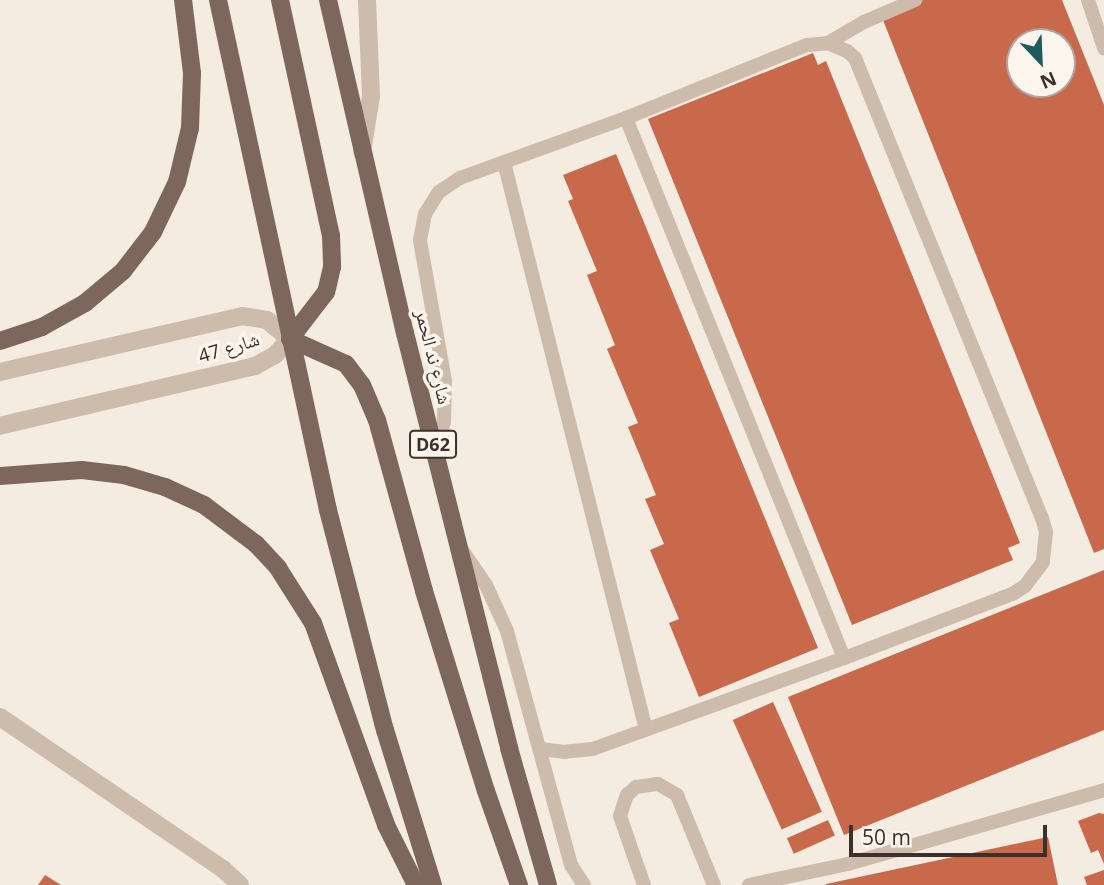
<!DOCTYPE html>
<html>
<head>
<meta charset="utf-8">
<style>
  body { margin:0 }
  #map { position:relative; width:1104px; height:885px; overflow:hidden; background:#f4ebe1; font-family:"Open Sans","Noto Naskh Arabic",sans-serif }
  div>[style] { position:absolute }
  .building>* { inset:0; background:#c8694b; transform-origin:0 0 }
  .service>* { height:14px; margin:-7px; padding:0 7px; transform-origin:7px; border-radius:7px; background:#cdbbac }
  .minor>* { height:18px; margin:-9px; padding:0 9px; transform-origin:9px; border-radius:9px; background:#cdbbac }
  .tertiary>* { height:18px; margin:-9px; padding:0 9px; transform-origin:9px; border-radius:9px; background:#cdbbac }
  .primary>* { height:18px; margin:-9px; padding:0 9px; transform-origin:9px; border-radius:9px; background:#7d675c }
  span { translate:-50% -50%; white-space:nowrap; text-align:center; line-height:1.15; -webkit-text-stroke:7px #fbf5ee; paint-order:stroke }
  .shield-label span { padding:2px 5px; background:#fbf5ee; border:2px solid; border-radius:5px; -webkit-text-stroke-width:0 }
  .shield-label { font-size:18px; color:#3b302b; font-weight:700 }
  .street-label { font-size:19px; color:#3b302b }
  .north { position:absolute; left:1006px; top:28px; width:70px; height:70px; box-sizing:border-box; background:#fbf5ee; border:2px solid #aea6a0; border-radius:50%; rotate:157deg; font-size:19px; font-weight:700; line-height:28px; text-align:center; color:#3b302b }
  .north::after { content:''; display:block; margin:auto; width:24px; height:32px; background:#1f5a5e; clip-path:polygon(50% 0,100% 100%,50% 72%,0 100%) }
  .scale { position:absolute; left:849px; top:825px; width:198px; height:32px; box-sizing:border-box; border:4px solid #3b302b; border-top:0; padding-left:9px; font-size:21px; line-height:24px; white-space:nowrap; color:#3b302b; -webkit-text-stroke:5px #fbf5ee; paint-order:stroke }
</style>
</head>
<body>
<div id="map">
  <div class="building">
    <i style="clip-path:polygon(evenodd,919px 0,1062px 0,1104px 105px,1104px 549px,1094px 553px,881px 15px,919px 0,1020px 42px,1062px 42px,1062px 84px,1020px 84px,1020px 42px)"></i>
    <i style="clip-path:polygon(813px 53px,818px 65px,826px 61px,1020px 543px,1008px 548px,1013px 560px,852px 625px,648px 119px)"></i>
    <i style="clip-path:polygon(616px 154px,818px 648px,699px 697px,669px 623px,679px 619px,650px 550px,664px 544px,645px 499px,656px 495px,628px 427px,638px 423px,607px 349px,615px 345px,587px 275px,597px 271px,568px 201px,573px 199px,563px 175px)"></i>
    <i style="clip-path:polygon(1104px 570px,1104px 730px,844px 835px,788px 697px)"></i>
    <i style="left:773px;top:702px;width:120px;height:44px;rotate:66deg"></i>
    <i style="clip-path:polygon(1099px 813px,1104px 814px,1104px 864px,1098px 850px,1091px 853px,1078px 821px)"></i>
    <i style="left:828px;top:820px;width:17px;height:45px;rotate:66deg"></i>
    <i style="clip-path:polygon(1048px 837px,1058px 885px,826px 885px,826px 884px)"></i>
    <i style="clip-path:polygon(1104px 870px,1104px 885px,1087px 885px,1084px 877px)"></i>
    <i style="clip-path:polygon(45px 875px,61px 885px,38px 885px)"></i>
  </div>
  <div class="service">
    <i style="left:1088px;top:0;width:51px;rotate:71.6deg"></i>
    <i style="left:828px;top:43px;width:42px;rotate:-30.3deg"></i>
    <i style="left:864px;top:22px;width:56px;rotate:-23.3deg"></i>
    <i style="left:626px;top:118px;width:582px;rotate:68.02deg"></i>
    <i style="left:504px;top:162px;width:585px;rotate:75.96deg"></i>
    <i style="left:436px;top:456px;width:35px;rotate:-77deg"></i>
    <i style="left:444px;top:422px;width:41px;rotate:-88.6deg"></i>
    <i style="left:445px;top:381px;width:143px;rotate:-100.1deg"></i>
    <i style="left:420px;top:240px;width:26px;rotate:-79deg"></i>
    <i style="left:425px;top:214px;width:26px;rotate:-58deg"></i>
    <i style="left:439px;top:192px;width:25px;rotate:-34deg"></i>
    <i style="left:460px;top:178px;width:177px;rotate:-19.9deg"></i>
    <i style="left:626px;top:118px;width:195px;rotate:-22deg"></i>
    <i style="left:807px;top:45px;width:21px;rotate:-5deg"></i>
    <i style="left:828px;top:43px;width:21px;rotate:23deg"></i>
    <i style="left:847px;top:51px;width:11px;rotate:41deg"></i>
    <i style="left:855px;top:58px;width:497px;rotate:67.9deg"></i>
    <i style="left:1042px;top:518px;width:15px;rotate:74deg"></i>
    <i style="left:1046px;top:532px;width:30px;rotate:96deg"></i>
    <i style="left:1043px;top:562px;width:30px;rotate:127deg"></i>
    <i style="left:1025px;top:586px;width:15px;rotate:148deg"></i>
    <i style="left:1012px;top:594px;width:180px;rotate:159.1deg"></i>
    <i style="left:844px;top:658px;width:268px;rotate:160.1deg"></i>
    <i style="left:592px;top:749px;width:27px;rotate:174deg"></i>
    <i style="left:565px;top:752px;width:23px;rotate:-173deg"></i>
    <i style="left:462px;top:550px;width:42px;rotate:55.6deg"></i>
    <i style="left:486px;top:585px;width:51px;rotate:65.5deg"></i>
    <i style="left:507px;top:631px;width:243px;rotate:74.7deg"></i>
    <i style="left:571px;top:865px;width:24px;rotate:57deg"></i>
    <i style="left:644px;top:885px;width:73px;rotate:-109.2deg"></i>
    <i style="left:620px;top:816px;width:22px;rotate:-72deg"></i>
    <i style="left:627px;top:795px;width:12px;rotate:-42deg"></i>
    <i style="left:636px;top:787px;width:22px;rotate:-8deg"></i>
    <i style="left:658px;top:784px;width:22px;rotate:30deg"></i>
    <i style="left:677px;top:795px;width:97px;rotate:67.7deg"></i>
    <i style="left:749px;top:885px;width:101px;rotate:-12deg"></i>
    <i style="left:848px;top:864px;width:266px;rotate:-16.1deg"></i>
  </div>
  <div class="minor">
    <i style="left:362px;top:152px;width:57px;rotate:-80.9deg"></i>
    <i style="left:371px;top:96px;width:96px;rotate:-92.4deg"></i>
    <i style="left:0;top:717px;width:270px;rotate:34.3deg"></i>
    <i style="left:223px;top:869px;width:23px;rotate:43deg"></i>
  </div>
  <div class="tertiary">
    <i style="left:0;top:372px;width:248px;rotate:-13deg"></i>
    <i style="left:242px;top:316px;width:25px;rotate:9deg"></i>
    <i style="left:267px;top:320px;width:30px;rotate:40deg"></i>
    <i style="left:290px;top:339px;width:22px;rotate:133deg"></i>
    <i style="left:275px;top:355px;width:23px;rotate:151deg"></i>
    <i style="left:255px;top:366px;width:262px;rotate:166.8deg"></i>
  </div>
  <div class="primary">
    <i style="left:218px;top:0;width:522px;rotate:77.83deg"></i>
    <i style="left:328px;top:510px;width:227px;rotate:75.5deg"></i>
    <i style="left:385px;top:730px;width:162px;rotate:72.8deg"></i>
    <i style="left:280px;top:0;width:240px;rotate:77.8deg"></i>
    <i style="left:331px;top:235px;width:32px;rotate:88deg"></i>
    <i style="left:332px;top:267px;width:26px;rotate:103deg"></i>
    <i style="left:326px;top:292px;width:59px;rotate:127.5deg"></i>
    <i style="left:290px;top:339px;width:61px;rotate:24.1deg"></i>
    <i style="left:346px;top:364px;width:26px;rotate:53deg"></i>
    <i style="left:362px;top:385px;width:38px;rotate:67deg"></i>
    <i style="left:377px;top:420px;width:177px;rotate:74.6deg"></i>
    <i style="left:424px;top:591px;width:209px;rotate:72.8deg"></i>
    <i style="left:486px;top:791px;width:100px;rotate:70.7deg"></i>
    <i style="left:328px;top:0;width:342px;rotate:77deg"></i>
    <i style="left:405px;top:333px;width:428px;rotate:75.9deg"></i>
    <i style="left:509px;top:748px;width:142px;rotate:74.1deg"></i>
    <i style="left:0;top:341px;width:44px;rotate:-18.4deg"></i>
    <i style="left:42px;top:327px;width:49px;rotate:-29.2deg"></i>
    <i style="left:85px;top:303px;width:50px;rotate:-40.1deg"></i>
    <i style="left:123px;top:271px;width:49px;rotate:-52.4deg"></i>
    <i style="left:153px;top:232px;width:55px;rotate:-64.4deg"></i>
    <i style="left:177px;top:182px;width:56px;rotate:-76.5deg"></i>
    <i style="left:190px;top:128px;width:55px;rotate:-87.9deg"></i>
    <i style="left:192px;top:73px;width:74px;rotate:-97deg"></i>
    <i style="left:0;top:476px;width:82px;rotate:-4.2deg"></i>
    <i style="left:82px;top:470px;width:42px;rotate:6.8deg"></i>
    <i style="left:124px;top:475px;width:43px;rotate:16.3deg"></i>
    <i style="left:165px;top:487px;width:43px;rotate:24.8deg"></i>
    <i style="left:204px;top:505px;width:65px;rotate:36.9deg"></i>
    <i style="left:256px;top:544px;width:33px;rotate:47deg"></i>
    <i style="left:278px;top:568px;width:65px;rotate:57.5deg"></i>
    <i style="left:313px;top:623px;width:215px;rotate:70.1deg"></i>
    <i style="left:386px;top:825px;width:67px;rotate:63.4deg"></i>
  </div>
  <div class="shield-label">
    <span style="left:433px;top:444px">D62</span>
  </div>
  <div class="street-label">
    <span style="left:229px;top:348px;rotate:-17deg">شارع 47</span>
    <span style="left:433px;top:357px;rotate:76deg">شارع ند الحمر</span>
  </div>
  <div class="north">N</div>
  <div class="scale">50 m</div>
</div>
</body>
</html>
